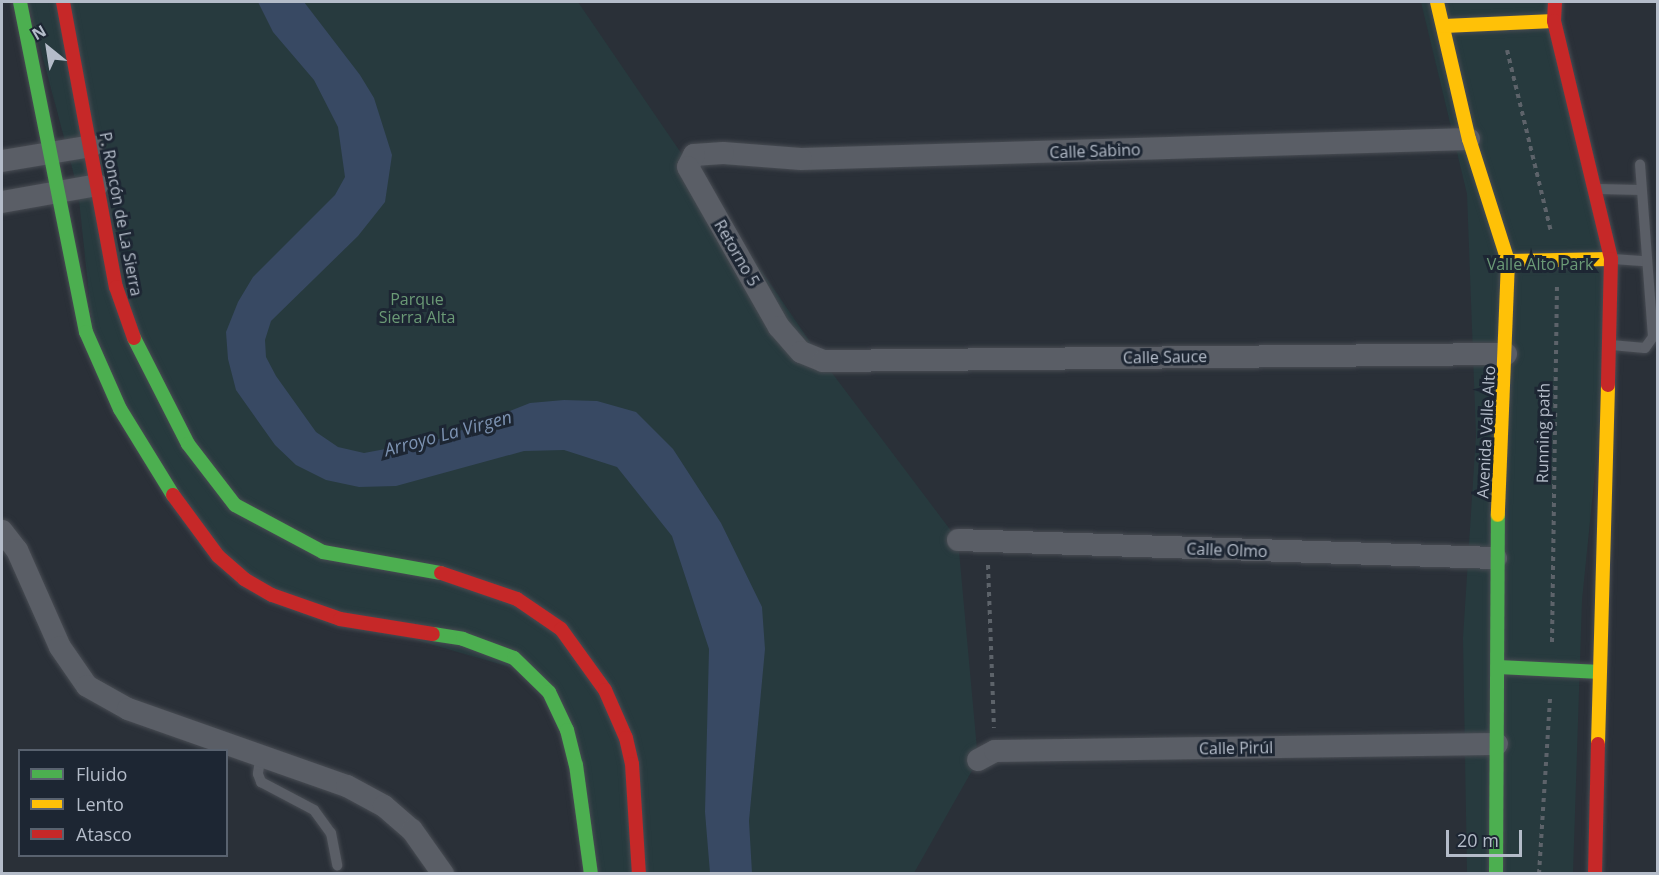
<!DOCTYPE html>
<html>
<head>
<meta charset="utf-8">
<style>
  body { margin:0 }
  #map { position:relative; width:1659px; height:875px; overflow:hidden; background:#2a3038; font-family:"Open Sans",sans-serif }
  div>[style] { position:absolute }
  .green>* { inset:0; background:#273a3e }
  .water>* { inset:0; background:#384963 }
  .path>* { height:4px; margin-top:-2px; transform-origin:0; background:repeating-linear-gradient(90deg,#5d636a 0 4.5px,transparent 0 9px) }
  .roads { filter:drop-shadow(0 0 2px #484c53) drop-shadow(0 0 2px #484c53) }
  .lane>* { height:10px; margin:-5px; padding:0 5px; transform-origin:5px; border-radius:5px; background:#5a5e66 }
  .street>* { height:22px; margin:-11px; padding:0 11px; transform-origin:11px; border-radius:11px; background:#5a5e66 }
  .fast>* { height:14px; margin:-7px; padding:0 7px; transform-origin:7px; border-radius:7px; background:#4caf50 }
  .slow>* { height:14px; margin:-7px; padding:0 7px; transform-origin:7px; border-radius:7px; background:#ffc107 }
  .jam>* { height:14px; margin:-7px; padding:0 7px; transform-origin:7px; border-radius:7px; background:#c62828 }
  span { translate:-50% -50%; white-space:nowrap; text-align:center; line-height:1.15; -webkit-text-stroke:6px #1d2633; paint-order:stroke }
  .street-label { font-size:16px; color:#b4bcc9 }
  .park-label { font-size:16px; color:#6b9a76 }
  .water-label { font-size:18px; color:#7c92b1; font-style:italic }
  .frame { position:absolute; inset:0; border:3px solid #b4bcc9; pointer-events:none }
  .legend { position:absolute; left:18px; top:749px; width:210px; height:108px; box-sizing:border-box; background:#1d2633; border:2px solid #59626f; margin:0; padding:8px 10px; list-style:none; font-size:18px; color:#b4bcc9 }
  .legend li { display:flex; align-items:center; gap:12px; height:30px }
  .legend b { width:30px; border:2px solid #59626f }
  .north { position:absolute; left:18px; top:18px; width:60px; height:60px; -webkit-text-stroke:4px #1d2633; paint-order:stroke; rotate:330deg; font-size:16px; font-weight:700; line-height:24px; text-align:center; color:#b4bcc9 }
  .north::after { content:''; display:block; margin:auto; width:21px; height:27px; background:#b4bcc9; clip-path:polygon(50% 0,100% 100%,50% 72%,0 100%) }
  .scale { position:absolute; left:1446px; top:830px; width:76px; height:27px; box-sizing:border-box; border:3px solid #b4bcc9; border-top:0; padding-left:8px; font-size:18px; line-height:21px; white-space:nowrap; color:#b4bcc9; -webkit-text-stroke:4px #1d2633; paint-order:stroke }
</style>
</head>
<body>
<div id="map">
  <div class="green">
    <i style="clip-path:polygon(28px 2px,578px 2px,823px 361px,958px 540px,978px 760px,914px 873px,590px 873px,567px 730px,534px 674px,308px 609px,218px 556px,96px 362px,78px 190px)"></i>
    <i style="clip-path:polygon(1421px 2px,1555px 2px,1611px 259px,1608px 345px,1582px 600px,1573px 873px,1467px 873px,1463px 638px,1476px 435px,1467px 194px)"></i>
  </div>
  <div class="water">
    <i style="clip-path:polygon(258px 2px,304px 2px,360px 75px,374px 98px,392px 155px,385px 202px,358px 236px,271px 321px,265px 340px,266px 357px,276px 376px,316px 432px,338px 447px,364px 453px,439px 439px,530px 403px,564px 400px,597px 401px,636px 412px,673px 449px,721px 523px,762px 607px,765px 649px,749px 821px,752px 873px,710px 873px,705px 812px,709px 649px,672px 536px,617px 467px,564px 450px,524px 451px,396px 486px,359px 487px,326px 480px,296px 465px,275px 445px,236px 390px,228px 359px,226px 332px,238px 302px,253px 277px,335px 195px,345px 177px,338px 127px,314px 80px,273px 32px)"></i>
  </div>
  <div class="path">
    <i style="left:1507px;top:50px;width:187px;rotate:76.4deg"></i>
    <i style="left:988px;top:565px;width:163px;rotate:87.9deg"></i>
    <i style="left:1552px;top:642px;width:355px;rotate:-89.2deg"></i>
    <i style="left:1539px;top:874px;width:176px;rotate:-86.4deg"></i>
  </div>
  <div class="roads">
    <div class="lane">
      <i style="left:1598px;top:189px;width:43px;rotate:1.3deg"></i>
      <i style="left:1613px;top:259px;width:32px;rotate:4deg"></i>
      <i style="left:1611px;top:345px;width:34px;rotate:5deg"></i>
      <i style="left:1645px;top:348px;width:14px;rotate:-54deg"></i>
      <i style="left:1653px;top:337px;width:173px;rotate:-94.3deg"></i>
      <i style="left:261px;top:754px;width:20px;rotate:99deg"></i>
      <i style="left:258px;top:774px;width:9px;rotate:69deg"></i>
      <i style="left:261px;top:782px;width:60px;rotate:27.8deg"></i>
      <i style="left:314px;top:810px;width:29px;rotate:54deg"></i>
      <i style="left:331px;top:833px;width:33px;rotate:79deg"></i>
    </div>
    <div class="street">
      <i style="left:1469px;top:139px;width:668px;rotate:178.29deg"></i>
      <i style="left:801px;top:159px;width:78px;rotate:-175.6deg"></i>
      <i style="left:723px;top:153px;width:29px;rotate:176deg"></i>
      <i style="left:694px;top:155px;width:13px;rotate:117deg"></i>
      <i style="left:688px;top:167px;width:184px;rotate:60.4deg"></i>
      <i style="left:779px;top:327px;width:33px;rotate:49deg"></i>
      <i style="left:801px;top:352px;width:24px;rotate:22deg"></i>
      <i style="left:823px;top:361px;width:683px;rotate:-0.59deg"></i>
      <i style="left:2px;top:161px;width:91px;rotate:-9.5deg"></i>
      <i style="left:2px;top:202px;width:97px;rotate:-10.1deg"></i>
      <i style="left:2px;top:531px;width:24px;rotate:52deg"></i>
      <i style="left:17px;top:550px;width:106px;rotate:66.1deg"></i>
      <i style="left:60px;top:647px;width:47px;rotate:55.3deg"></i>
      <i style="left:87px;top:686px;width:47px;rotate:29.3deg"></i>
      <i style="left:128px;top:709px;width:232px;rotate:19.4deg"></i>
      <i style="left:347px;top:786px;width:42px;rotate:28.4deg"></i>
      <i style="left:384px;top:806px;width:37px;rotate:41deg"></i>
      <i style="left:412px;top:830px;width:54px;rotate:54.8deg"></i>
      <i style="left:958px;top:540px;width:538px;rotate:1.92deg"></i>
      <i style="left:978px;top:760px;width:19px;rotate:-28deg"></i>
      <i style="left:995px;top:751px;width:502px;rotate:-0.8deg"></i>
    </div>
    <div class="fast">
      <i style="left:20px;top:2px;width:337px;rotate:78.7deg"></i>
      <i style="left:86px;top:332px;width:84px;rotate:66.2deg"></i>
      <i style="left:120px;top:409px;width:101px;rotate:58.4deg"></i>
      <i style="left:134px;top:338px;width:119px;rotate:63deg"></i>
      <i style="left:188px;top:444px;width:77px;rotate:52.4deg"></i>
      <i style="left:235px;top:505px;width:100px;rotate:28.1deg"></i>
      <i style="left:323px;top:552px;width:120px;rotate:10.1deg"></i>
      <i style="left:433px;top:634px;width:30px;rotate:9deg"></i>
      <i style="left:463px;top:639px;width:54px;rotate:20.4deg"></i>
      <i style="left:514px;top:658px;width:49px;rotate:44.2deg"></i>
      <i style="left:549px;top:692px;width:42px;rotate:64.7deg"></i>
      <i style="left:567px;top:730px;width:36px;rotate:76deg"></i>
      <i style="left:576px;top:765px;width:110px;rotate:82.2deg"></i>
      <i style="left:1500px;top:667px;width:99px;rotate:2.9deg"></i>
      <i style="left:1496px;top:874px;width:359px;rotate:-89.7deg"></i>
    </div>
    <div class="slow">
      <i style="left:1437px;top:2px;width:141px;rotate:76.9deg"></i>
      <i style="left:1469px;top:139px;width:128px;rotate:72.3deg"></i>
      <i style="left:1508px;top:261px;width:254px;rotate:92.3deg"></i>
      <i style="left:1444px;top:26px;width:110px;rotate:-2.6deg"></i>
      <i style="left:1508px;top:261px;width:103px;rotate:-1.1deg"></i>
      <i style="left:1598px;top:744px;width:359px;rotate:-88.4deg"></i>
    </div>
    <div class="jam">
      <i style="left:63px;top:2px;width:290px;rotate:79.5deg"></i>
      <i style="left:116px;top:287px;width:54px;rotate:70.6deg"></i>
      <i style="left:1555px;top:2px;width:19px;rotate:93deg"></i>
      <i style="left:1554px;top:21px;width:245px;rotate:76.5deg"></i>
      <i style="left:1611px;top:259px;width:126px;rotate:91.4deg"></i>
      <i style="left:173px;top:495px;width:76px;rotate:53.6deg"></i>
      <i style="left:218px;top:556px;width:35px;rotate:41deg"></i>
      <i style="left:244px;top:579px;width:32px;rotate:30deg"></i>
      <i style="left:272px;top:595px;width:72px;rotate:19.4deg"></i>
      <i style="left:340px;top:619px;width:94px;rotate:9.2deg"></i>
      <i style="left:441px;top:573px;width:80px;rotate:18.9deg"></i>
      <i style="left:517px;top:599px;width:53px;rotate:34.3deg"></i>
      <i style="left:561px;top:629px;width:75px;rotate:54.2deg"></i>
      <i style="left:605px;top:690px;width:52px;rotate:66.4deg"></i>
      <i style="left:626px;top:738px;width:27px;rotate:77deg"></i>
      <i style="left:632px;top:764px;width:110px;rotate:86.4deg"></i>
      <i style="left:1595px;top:874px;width:130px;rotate:-88.7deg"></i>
    </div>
  </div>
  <div class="street-label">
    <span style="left:1095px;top:151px;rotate:-2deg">Calle Sabino</span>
    <span style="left:121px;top:214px;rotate:79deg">P. Roncón de La Sierra</span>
    <span style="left:737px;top:253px;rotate:60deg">Retorno 5</span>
    <span style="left:1165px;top:357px;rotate:-1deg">Calle Sauce</span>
    <span style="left:1486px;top:432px;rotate:-87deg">Avenida Valle Alto</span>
    <span style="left:1543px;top:433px;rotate:-89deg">Running path</span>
    <span style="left:1227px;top:550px;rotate:2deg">Calle Olmo</span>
    <span style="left:1236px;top:748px;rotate:-1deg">Calle Pirúl</span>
  </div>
  <div class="park-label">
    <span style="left:1540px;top:264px">Valle Alto Park</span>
    <span style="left:417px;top:308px">Parque<br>Sierra Alta</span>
  </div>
  <div class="water-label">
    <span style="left:448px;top:433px;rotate:-15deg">Arroyo La Virgen</span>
  </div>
  <div class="frame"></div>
  <ul class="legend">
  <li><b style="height:8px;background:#4caf50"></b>Fluido</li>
  <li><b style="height:8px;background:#ffc107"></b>Lento</li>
  <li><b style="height:8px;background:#c62828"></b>Atasco</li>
  </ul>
  <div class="north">N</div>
  <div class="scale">20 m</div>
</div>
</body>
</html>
